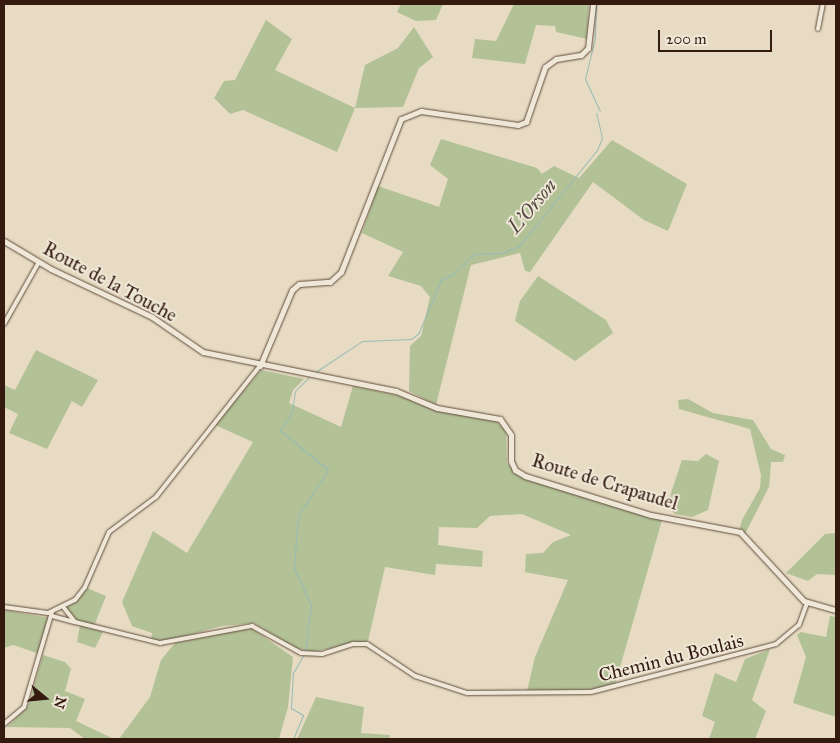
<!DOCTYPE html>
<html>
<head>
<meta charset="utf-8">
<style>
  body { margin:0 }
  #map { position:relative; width:840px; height:743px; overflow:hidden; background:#e7dcc3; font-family:"IM FELL Great Primer",serif }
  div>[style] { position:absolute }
  .green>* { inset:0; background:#b2c196 }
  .stream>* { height:1px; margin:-0.5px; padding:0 0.5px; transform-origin:0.5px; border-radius:0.5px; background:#97bbb6 }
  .roads { filter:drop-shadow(0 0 1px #614a3c) drop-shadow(0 0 1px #614a3c) }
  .street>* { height:4px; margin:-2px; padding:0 2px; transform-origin:2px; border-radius:2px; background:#efe8d8 }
  .secondary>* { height:5px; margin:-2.5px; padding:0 2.5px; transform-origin:2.5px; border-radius:2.5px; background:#efe8d8 }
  span { translate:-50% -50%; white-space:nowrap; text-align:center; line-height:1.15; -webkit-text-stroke:4px #efe8d8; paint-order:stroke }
  .street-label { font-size:19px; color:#341a0f }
  .water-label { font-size:20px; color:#524a41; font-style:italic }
  .frame { position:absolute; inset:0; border:5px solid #341a0f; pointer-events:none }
  .north { position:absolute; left:20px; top:673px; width:50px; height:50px; -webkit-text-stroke:4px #efe8d8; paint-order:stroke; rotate:107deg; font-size:14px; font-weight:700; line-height:20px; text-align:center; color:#341a0f }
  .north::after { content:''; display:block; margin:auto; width:18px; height:22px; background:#341a0f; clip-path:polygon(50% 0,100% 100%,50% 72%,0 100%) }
  .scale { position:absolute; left:658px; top:30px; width:114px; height:22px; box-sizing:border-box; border:2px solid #341a0f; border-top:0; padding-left:6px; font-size:15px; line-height:18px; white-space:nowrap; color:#341a0f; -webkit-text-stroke:4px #efe8d8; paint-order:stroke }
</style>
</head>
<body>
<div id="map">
  <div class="green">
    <i style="clip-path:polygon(401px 4px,443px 4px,436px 20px,416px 21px,397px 12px)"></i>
    <i style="clip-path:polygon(514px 4px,589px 4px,587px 39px,556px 32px,555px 26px,536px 25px,525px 64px,472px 58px,475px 39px,496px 41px)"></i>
    <i style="clip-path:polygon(266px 20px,292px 39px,275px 70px,355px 108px,365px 65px,398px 48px,414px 27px,433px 57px,419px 68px,403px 107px,355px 108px,337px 152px,243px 110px,230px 114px,214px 98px,224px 81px,235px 80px)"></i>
    <i style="clip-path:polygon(441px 139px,537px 168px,542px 174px,554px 166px,579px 178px,612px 140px,687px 184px,668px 231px,644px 220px,593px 182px,530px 272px,525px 271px,520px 253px,471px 265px,436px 405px,409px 391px,410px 346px,421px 336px,430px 297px,421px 286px,388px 276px,403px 252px,362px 233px,378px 186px,439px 207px,448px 179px,430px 165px)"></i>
    <i style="clip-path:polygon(538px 276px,606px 320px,613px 333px,575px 361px,515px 321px,520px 301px)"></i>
    <i style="clip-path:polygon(36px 350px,98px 380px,82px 407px,72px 401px,47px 449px,9px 433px,18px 414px,4px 407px,4px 385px,15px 390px)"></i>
    <i style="clip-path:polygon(261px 370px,304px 379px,293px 390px,289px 403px,341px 427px,353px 386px,409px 398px,438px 410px,494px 420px,506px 430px,507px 463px,515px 472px,662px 520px,615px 685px,593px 689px,527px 691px,535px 657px,568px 580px,525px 572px,526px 554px,543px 553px,553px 542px,571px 535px,522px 514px,490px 516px,477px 528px,439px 527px,438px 545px,483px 551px,482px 567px,436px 564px,435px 575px,385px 567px,368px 641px,311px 652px,293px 647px,254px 623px,222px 626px,164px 642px,151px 640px,152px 633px,132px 626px,122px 602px,153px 531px,187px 553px,253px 442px,215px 425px)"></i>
    <i style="clip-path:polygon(688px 399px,713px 413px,753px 420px,771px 449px,785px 455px,783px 462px,771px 462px,769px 487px,745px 534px,739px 531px,742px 520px,760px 488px,761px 475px,750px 429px,679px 409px,678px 400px)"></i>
    <i style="clip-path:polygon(706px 454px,719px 461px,708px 510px,692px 517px,675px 514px,669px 508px,671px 493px,682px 460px,698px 461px)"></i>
    <i style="clip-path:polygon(836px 533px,836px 575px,817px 574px,808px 581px,786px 573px,825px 534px)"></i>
    <i style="clip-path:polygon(87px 588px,106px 596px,94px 626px,77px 621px,67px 608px)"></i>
    <i style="clip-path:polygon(4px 610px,49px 618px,40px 654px,13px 645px,4px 648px)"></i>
    <i style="clip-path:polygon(830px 616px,836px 617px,836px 717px,793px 703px,806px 657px,797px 635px,801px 632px,826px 637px)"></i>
    <i style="clip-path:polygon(80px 625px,103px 632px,95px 648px,77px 642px)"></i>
    <i style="clip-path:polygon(251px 628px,293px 657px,288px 707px,279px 739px,119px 739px,150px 697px,161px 660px,175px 643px)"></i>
    <i style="clip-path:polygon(770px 649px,752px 700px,766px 711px,755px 739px,709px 739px,715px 722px,702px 716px,715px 673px,736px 682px,745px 659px)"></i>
    <i style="clip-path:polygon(43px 655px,65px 662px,71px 669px,65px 691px,85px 699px,76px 721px,114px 739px,85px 739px,70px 728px,7px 727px,28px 706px)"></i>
    <i style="clip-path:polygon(316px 697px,364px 707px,361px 733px,390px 735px,389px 739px,297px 739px)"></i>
  </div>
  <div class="stream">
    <i style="left:596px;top:4px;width:34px;rotate:92deg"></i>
    <i style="left:595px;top:38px;width:42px;rotate:103.7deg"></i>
    <i style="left:585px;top:79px;width:35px;rotate:65deg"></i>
    <i style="left:314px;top:373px;width:58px;rotate:-33.7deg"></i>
    <i style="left:362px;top:341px;width:49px;rotate:-2.3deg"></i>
    <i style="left:411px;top:339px;width:9px;rotate:-36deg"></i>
    <i style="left:418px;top:334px;width:59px;rotate:-66.9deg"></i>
    <i style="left:441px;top:280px;width:16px;rotate:-27deg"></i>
    <i style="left:455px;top:273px;width:27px;rotate:-45deg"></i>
    <i style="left:474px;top:254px;width:28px;rotate:-2deg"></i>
    <i style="left:502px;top:253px;width:18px;rotate:-22deg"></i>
    <i style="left:519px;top:246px;width:124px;rotate:-50.9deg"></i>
    <i style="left:597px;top:150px;width:13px;rotate:-67deg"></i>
    <i style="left:602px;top:138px;width:26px;rotate:-103deg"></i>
    <i style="left:305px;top:651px;width:46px;rotate:-82.6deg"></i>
    <i style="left:311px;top:605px;width:41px;rotate:-114.7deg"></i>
    <i style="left:294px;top:568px;width:42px;rotate:-85.9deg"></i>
    <i style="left:297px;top:526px;width:12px;rotate:-81deg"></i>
    <i style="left:299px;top:514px;width:53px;rotate:-56.6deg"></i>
    <i style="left:328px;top:470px;width:62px;rotate:-140.2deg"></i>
    <i style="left:280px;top:430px;width:22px;rotate:-56deg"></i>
    <i style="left:292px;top:412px;width:21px;rotate:-82deg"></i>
    <i style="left:295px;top:391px;width:20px;rotate:-45deg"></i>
    <i style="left:293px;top:739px;width:26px;rotate:-67deg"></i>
    <i style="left:303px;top:715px;width:14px;rotate:-150deg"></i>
    <i style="left:291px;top:708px;width:35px;rotate:-87deg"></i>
    <i style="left:293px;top:673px;width:20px;rotate:-60deg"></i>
  </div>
  <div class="roads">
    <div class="street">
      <i style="left:818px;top:29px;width:25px;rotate:-79deg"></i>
      <i style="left:4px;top:324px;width:71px;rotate:-60.6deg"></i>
      <i style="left:4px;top:607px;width:44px;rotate:7.8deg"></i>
      <i style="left:48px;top:613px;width:30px;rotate:-26deg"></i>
      <i style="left:75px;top:600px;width:16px;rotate:-52deg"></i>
      <i style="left:85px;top:587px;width:60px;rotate:-66.4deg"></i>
      <i style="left:109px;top:532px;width:59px;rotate:-36.7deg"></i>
      <i style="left:156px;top:497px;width:167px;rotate:-51.6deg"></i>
      <i style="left:52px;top:616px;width:24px;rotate:15deg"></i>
      <i style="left:75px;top:622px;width:18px;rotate:-128deg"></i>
      <i style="left:75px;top:622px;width:88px;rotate:13.9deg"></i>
      <i style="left:160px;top:643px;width:94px;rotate:-10.5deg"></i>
      <i style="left:252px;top:626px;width:56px;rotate:28.9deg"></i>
      <i style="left:301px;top:653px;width:21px;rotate:3deg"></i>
      <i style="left:322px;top:654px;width:33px;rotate:-18deg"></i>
      <i style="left:353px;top:644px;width:14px"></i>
      <i style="left:367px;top:644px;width:58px;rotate:33.7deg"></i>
      <i style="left:415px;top:676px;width:55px;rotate:18.1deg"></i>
      <i style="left:467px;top:693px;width:124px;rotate:-0.5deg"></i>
      <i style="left:591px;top:692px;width:191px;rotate:-14.5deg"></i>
      <i style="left:776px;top:644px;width:30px;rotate:-40deg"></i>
      <i style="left:799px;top:625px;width:23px;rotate:-70deg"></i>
      <i style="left:4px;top:724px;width:26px;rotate:-40deg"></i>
      <i style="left:24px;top:707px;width:99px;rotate:-73.6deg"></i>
    </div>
    <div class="secondary">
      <i style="left:4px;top:241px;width:55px;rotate:30.8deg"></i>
      <i style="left:51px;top:269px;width:112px;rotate:25.4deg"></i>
      <i style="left:152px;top:317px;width:62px;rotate:34.5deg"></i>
      <i style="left:203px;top:352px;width:197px;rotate:11.4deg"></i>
      <i style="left:396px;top:391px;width:44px;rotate:22.5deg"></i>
      <i style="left:437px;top:408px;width:64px;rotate:9.9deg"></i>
      <i style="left:500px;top:419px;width:19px;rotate:55deg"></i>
      <i style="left:511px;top:435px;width:26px;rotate:90deg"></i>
      <i style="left:511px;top:461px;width:10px;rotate:66deg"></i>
      <i style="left:515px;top:470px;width:12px;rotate:31deg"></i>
      <i style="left:525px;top:476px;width:132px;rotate:17.2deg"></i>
      <i style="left:651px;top:515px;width:91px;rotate:10.8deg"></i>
      <i style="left:740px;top:532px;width:94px;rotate:47.2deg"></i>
      <i style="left:804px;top:601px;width:33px;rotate:16deg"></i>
      <i style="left:260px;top:366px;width:82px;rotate:-67.2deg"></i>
      <i style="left:292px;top:290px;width:9px;rotate:-41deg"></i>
      <i style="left:299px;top:284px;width:31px;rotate:-4deg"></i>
      <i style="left:330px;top:282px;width:15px;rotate:-42deg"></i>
      <i style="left:341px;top:272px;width:164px;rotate:-68.6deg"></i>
      <i style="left:401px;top:119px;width:22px;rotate:-22deg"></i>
      <i style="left:421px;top:111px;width:98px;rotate:8.2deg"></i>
      <i style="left:518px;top:125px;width:9px;rotate:-21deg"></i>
      <i style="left:526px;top:122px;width:58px;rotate:-70.9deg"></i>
      <i style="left:545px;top:67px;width:14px;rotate:-36deg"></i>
      <i style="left:556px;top:59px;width:25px;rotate:-9deg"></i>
      <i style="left:581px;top:55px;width:10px;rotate:-45deg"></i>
      <i style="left:588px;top:48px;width:44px;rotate:-83.5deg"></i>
    </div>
  </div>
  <div class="street-label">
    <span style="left:110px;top:282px;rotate:28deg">Route de la Touche</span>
    <span style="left:605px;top:482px;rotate:17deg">Route de Crapaudel</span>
    <span style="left:671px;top:658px;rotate:-14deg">Chemin du Boulais</span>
  </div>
  <div class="water-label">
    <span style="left:532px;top:206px;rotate:-50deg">L’Orson</span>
  </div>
  <div class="frame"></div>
  <div class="north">N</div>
  <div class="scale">200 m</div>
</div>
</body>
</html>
